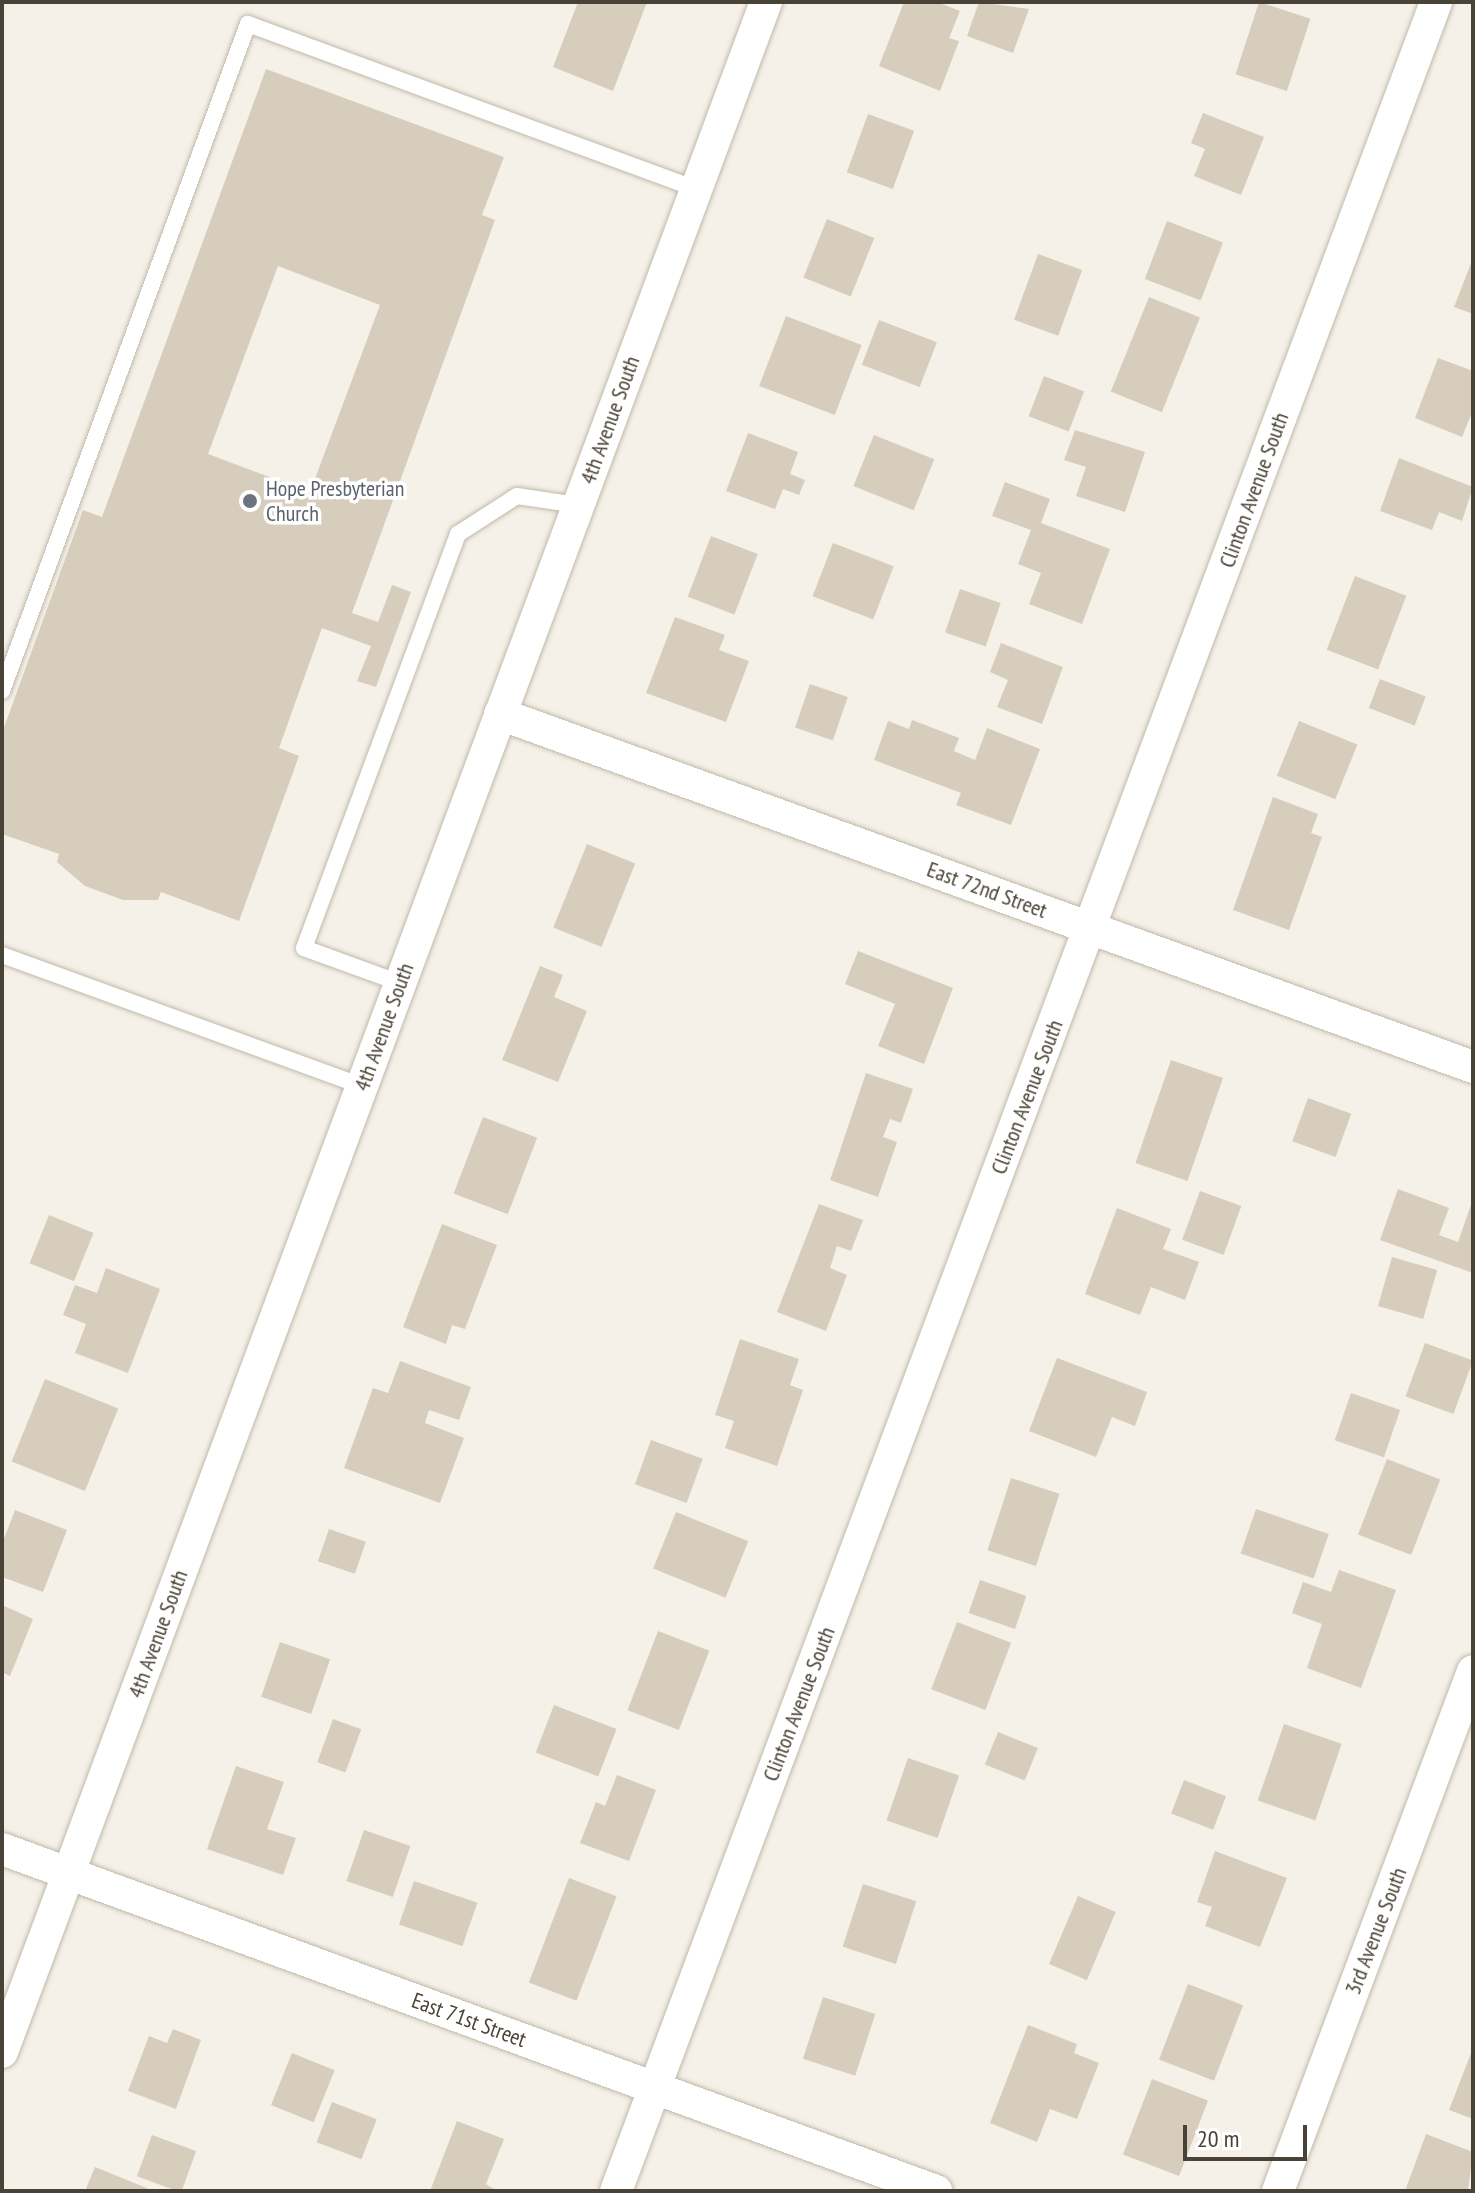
<!DOCTYPE html>
<html>
<head>
<meta charset="utf-8">
<style>
  body { margin:0 }
  #map { position:relative; width:1475px; height:2193px; overflow:hidden; background:#f5f1e8; font-family:"PT Sans Narrow",sans-serif }
  div>[style] { position:absolute }
  .building>* { inset:0; background:#d7cdbd; transform-origin:0 0 }
  .roads { filter:drop-shadow(0 0 2px #c1b9aa) drop-shadow(0 0 2px #c1b9aa) }
  .lane>* { height:16px; margin:-8px; padding:0 8px; transform-origin:8px; border-radius:8px; background:#fff }
  .street>* { height:32px; margin:-16px; padding:0 16px; transform-origin:16px; border-radius:16px; background:#fff }
  .dots>* { width:22px; height:22px; translate:-50% -50%; box-sizing:border-box; border:4px solid #fff; border-radius:50% }
  span { translate:-50% -50%; white-space:nowrap; text-align:center; line-height:1.15; -webkit-text-stroke:7px #fff; paint-order:stroke }
  .street-label { font-size:22px; color:#494236 }
  .worship-label { font-size:22px; color:#5b616d }
  .left { translate:0 -50%; text-align:left }
  .frame { position:absolute; inset:0; border:4px solid #494236; pointer-events:none }
  .scale { position:absolute; left:1183px; top:2125px; width:124px; height:36px; box-sizing:border-box; border:4px solid #494236; border-top:0; padding-left:10px; font-size:24px; line-height:28px; white-space:nowrap; color:#494236; -webkit-text-stroke:6px #fff; paint-order:stroke }
</style>
</head>
<body>
<div id="map">
  <div class="building">
    <i style="clip-path:polygon(578px 2px,647px 2px,613px 91px,553px 67px)"></i>
    <i style="clip-path:polygon(904px 2px,937px 2px,960px 11px,949px 38px,959px 41px,940px 91px,879px 66px)"></i>
    <i style="clip-path:polygon(979px 2px,1029px 9px,1013px 53px,967px 36px)"></i>
    <i style="left:1259px;top:2px;width:54px;height:76px;rotate:18deg"></i>
    <i style="clip-path:polygon(evenodd,266px 69px,504px 157px,482px 215px,495px 220px,352px 613px,378px 622px,392px 585px,411px 592px,376px 687px,357px 681px,371px 646px,322px 628px,279px 748px,299px 756px,239px 921px,161px 892px,158px 900px,123px 900px,85px 886px,57px 862px,59px 854px,2px 834px,2px 733px,83px 510px,102px 517px,266px 69px,278px 266px,380px 305px,310px 492px,208px 454px,278px 266px)"></i>
    <i style="clip-path:polygon(1203px 113px,1264px 137px,1241px 195px,1194px 176px,1205px 149px,1191px 143px)"></i>
    <i style="left:868px;top:114px;width:49px;height:62px;rotate:20deg"></i>
    <i style="left:827px;top:219px;width:51px;height:63px;rotate:22deg"></i>
    <i style="left:1167px;top:221px;width:60px;height:62px;rotate:21deg"></i>
    <i style="left:1038px;top:254px;width:47px;height:70px;rotate:20deg"></i>
    <i style="clip-path:polygon(1473px 258px,1473px 314px,1454px 307px)"></i>
    <i style="left:1149px;top:297px;width:55px;height:102px;rotate:22deg"></i>
    <i style="left:786px;top:316px;width:81px;height:75px;rotate:21deg"></i>
    <i style="left:879px;top:320px;width:62px;height:48px;rotate:21deg"></i>
    <i style="clip-path:polygon(1438px 358px,1473px 371px,1473px 410px,1462px 437px,1415px 418px)"></i>
    <i style="left:1044px;top:376px;width:43px;height:43px;rotate:21deg"></i>
    <i style="clip-path:polygon(1075px 430px,1145px 452px,1125px 512px,1076px 496px,1086px 467px,1064px 460px)"></i>
    <i style="clip-path:polygon(748px 433px,798px 452px,790px 474px,805px 480px,799px 495px,783px 489px,775px 509px,726px 491px)"></i>
    <i style="left:874px;top:435px;width:65px;height:55px;rotate:22deg"></i>
    <i style="clip-path:polygon(1399px 458px,1473px 487px,1462px 521px,1439px 512px,1432px 530px,1380px 511px)"></i>
    <i style="clip-path:polygon(1005px 482px,1050px 499px,1041px 523px,1110px 549px,1082px 624px,1029px 604px,1041px 573px,1018px 564px,1031px 530px,992px 516px)"></i>
    <i style="left:711px;top:536px;width:50px;height:65px;rotate:21deg"></i>
    <i style="left:833px;top:543px;width:65px;height:57px;rotate:21deg"></i>
    <i style="left:1355px;top:576px;width:55px;height:79px;rotate:21deg"></i>
    <i style="left:960px;top:589px;width:43px;height:46px;rotate:19deg"></i>
    <i style="clip-path:polygon(675px 617px,725px 635px,719px 650px,749px 661px,726px 722px,646px 693px)"></i>
    <i style="clip-path:polygon(1001px 643px,1063px 667px,1042px 724px,997px 707px,1008px 680px,990px 672px)"></i>
    <i style="left:1380px;top:679px;width:49px;height:31px;rotate:21deg"></i>
    <i style="left:810px;top:684px;width:40px;height:46px;rotate:19deg"></i>
    <i style="clip-path:polygon(912px 720px,959px 738px,954px 751px,975px 760px,987px 728px,1040px 749px,1011px 825px,956px 805px,961px 793px,874px 760px,888px 721px,909px 729px)"></i>
    <i style="left:1299px;top:721px;width:63px;height:59px;rotate:22deg"></i>
    <i style="clip-path:polygon(1273px 797px,1318px 814px,1311px 833px,1322px 837px,1289px 930px,1233px 910px)"></i>
    <i style="left:587px;top:844px;width:52px;height:90px;rotate:22deg"></i>
    <i style="clip-path:polygon(858px 951px,953px 988px,924px 1064px,878px 1046px,895px 1004px,845px 984px)"></i>
    <i style="clip-path:polygon(540px 966px,563px 975px,554px 997px,587px 1011px,558px 1082px,502px 1060px)"></i>
    <i style="left:1171px;top:1060px;width:55px;height:109px;rotate:19deg"></i>
    <i style="clip-path:polygon(866px 1073px,913px 1089px,901px 1123px,890px 1119px,883px 1137px,897px 1142px,878px 1197px,830px 1180px)"></i>
    <i style="left:1308px;top:1098px;width:46px;height:46px;rotate:20deg"></i>
    <i style="left:483px;top:1117px;width:58px;height:82px;rotate:21deg"></i>
    <i style="clip-path:polygon(1398px 1189px,1449px 1208px,1439px 1235px,1458px 1242px,1473px 1199px,1473px 1273px,1380px 1240px)"></i>
    <i style="left:1200px;top:1191px;width:44px;height:52px;rotate:20deg"></i>
    <i style="clip-path:polygon(819px 1204px,863px 1220px,851px 1251px,837px 1246px,830px 1268px,847px 1275px,826px 1331px,777px 1312px)"></i>
    <i style="clip-path:polygon(1117px 1208px,1171px 1229px,1163px 1249px,1199px 1262px,1185px 1300px,1151px 1287px,1140px 1315px,1085px 1294px)"></i>
    <i style="left:49px;top:1215px;width:48px;height:52px;rotate:22deg"></i>
    <i style="clip-path:polygon(442px 1224px,497px 1245px,465px 1329px,452px 1325px,446px 1344px,403px 1327px)"></i>
    <i style="left:1392px;top:1257px;width:47px;height:51px;rotate:16deg"></i>
    <i style="clip-path:polygon(106px 1268px,160px 1289px,128px 1373px,75px 1353px,86px 1324px,63px 1315px,75px 1285px,97px 1293px)"></i>
    <i style="clip-path:polygon(740px 1339px,799px 1359px,790px 1385px,803px 1390px,777px 1466px,725px 1448px,734px 1421px,715px 1415px)"></i>
    <i style="left:1425px;top:1343px;width:51px;height:57px;rotate:20deg"></i>
    <i style="clip-path:polygon(1057px 1358px,1147px 1392px,1135px 1426px,1112px 1417px,1096px 1457px,1029px 1431px)"></i>
    <i style="clip-path:polygon(400px 1361px,471px 1387px,459px 1420px,429px 1410px,425px 1423px,464px 1438px,440px 1503px,344px 1468px,373px 1388px,388px 1393px)"></i>
    <i style="left:45px;top:1379px;width:79px;height:89px;rotate:22deg"></i>
    <i style="left:1351px;top:1393px;width:52px;height:50px;rotate:19deg"></i>
    <i style="left:651px;top:1440px;width:55px;height:47px;rotate:20deg"></i>
    <i style="left:1387px;top:1459px;width:57px;height:81px;rotate:21deg"></i>
    <i style="left:1011px;top:1478px;width:51px;height:76px;rotate:18deg"></i>
    <i style="left:1256px;top:1509px;width:77px;height:47px;rotate:19deg"></i>
    <i style="clip-path:polygon(15px 1510px,67px 1530px,43px 1592px,2px 1577px,2px 1544px)"></i>
    <i style="left:676px;top:1512px;width:78px;height:61px;rotate:22deg"></i>
    <i style="left:329px;top:1529px;width:39px;height:34px;rotate:19deg"></i>
    <i style="clip-path:polygon(1339px 1570px,1396px 1590px,1361px 1688px,1307px 1668px,1322px 1624px,1292px 1613px,1303px 1582px,1331px 1592px)"></i>
    <i style="left:980px;top:1580px;width:49px;height:35px;rotate:19deg"></i>
    <i style="clip-path:polygon(2px 1605px,33px 1619px,10px 1676px,2px 1672px)"></i>
    <i style="left:957px;top:1622px;width:58px;height:72px;rotate:21deg"></i>
    <i style="left:658px;top:1631px;width:55px;height:85px;rotate:21deg"></i>
    <i style="left:280px;top:1642px;width:53px;height:58px;rotate:19deg"></i>
    <i style="left:554px;top:1705px;width:67px;height:51px;rotate:21deg"></i>
    <i style="left:333px;top:1719px;width:30px;height:46px;rotate:20deg"></i>
    <i style="left:1284px;top:1724px;width:61px;height:81px;rotate:19deg"></i>
    <i style="left:998px;top:1732px;width:43px;height:35px;rotate:22deg"></i>
    <i style="left:908px;top:1758px;width:54px;height:66px;rotate:19deg"></i>
    <i style="clip-path:polygon(236px 1766px,284px 1782px,267px 1829px,296px 1838px,283px 1875px,207px 1849px)"></i>
    <i style="clip-path:polygon(617px 1775px,656px 1790px,629px 1861px,580px 1843px,596px 1802px,605px 1806px)"></i>
    <i style="left:1184px;top:1780px;width:45px;height:36px;rotate:21deg"></i>
    <i style="left:364px;top:1830px;width:49px;height:54px;rotate:19deg"></i>
    <i style="clip-path:polygon(1215px 1851px,1287px 1878px,1260px 1947px,1205px 1926px,1212px 1907px,1197px 1902px)"></i>
    <i style="left:569px;top:1878px;width:51px;height:112px;rotate:21deg"></i>
    <i style="left:414px;top:1881px;width:67px;height:46px;rotate:19deg"></i>
    <i style="left:863px;top:1884px;width:56px;height:66px;rotate:18deg"></i>
    <i style="left:1078px;top:1896px;width:41px;height:74px;rotate:23deg"></i>
    <i style="left:1188px;top:1984px;width:59px;height:81px;rotate:21deg"></i>
    <i style="left:823px;top:1997px;width:55px;height:65px;rotate:18deg"></i>
    <i style="clip-path:polygon(1028px 2025px,1077px 2044px,1074px 2053px,1099px 2063px,1077px 2119px,1050px 2109px,1037px 2142px,990px 2123px)"></i>
    <i style="clip-path:polygon(173px 2029px,201px 2040px,176px 2109px,128px 2091px,149px 2036px,167px 2043px)"></i>
    <i style="clip-path:polygon(1473px 2048px,1473px 2119px,1449px 2110px)"></i>
    <i style="left:292px;top:2053px;width:46px;height:56px;rotate:22deg"></i>
    <i style="left:1152px;top:2079px;width:60px;height:81px;rotate:21deg"></i>
    <i style="left:332px;top:2102px;width:48px;height:43px;rotate:21deg"></i>
    <i style="clip-path:polygon(457px 2121px,504px 2139px,486px 2184px,497px 2191px,430px 2191px)"></i>
    <i style="clip-path:polygon(1426px 2134px,1473px 2152px,1468px 2191px,1405px 2191px)"></i>
    <i style="left:152px;top:2135px;width:47px;height:44px;rotate:20deg"></i>
    <i style="clip-path:polygon(95px 2167px,154px 2191px,85px 2191px)"></i>
  </div>
  <div class="roads">
    <div class="lane">
      <i style="left:2px;top:691px;width:711px;rotate:-69.76deg"></i>
      <i style="left:248px;top:24px;width:477px;rotate:20.2deg"></i>
      <i style="left:2px;top:955px;width:383px;rotate:20deg"></i>
      <i style="left:400px;top:983px;width:102px;rotate:-160deg"></i>
      <i style="left:304px;top:948px;width:442px;rotate:-69.6deg"></i>
      <i style="left:458px;top:534px;width:70px;rotate:-32.8deg"></i>
      <i style="left:517px;top:496px;width:62px;rotate:8.4deg"></i>
    </div>
    <div class="street">
      <i style="left:500px;top:714px;width:1035px;rotate:19.94deg"></i>
      <i style="left:2px;top:1849px;width:995px;rotate:20.11deg"></i>
      <i style="left:2px;top:2052px;width:2188px;rotate:-69.56deg"></i>
      <i style="left:616px;top:2191px;width:2338px;rotate:-69.46deg"></i>
      <i style="left:1278px;top:2191px;width:555px;rotate:-69.44deg"></i>
    </div>
  </div>
  <div class="dots">
    <i style="left:250px;top:501px;background:#6b7280"></i>
  </div>
  <div class="street-label">
    <span style="left:610px;top:420px;rotate:-70deg">4th Avenue South</span>
    <span style="left:1254px;top:490px;rotate:-70deg">Clinton Avenue South</span>
    <span style="left:987px;top:890px;rotate:20deg">East 72nd Street</span>
    <span style="left:384px;top:1027px;rotate:-70deg">4th Avenue South</span>
    <span style="left:1027px;top:1097px;rotate:-69deg">Clinton Avenue South</span>
    <span style="left:158px;top:1634px;rotate:-70deg">4th Avenue South</span>
    <span style="left:799px;top:1704px;rotate:-69deg">Clinton Avenue South</span>
    <span style="left:1376px;top:1931px;rotate:-69deg">3rd Avenue South</span>
    <span style="left:469px;top:2020px;rotate:20deg">East 71st Street</span>
  </div>
  <div class="worship-label">
    <span class="left" style="left:266px;top:501px">Hope Presbyterian<br>Church</span>
  </div>
  <div class="frame"></div>
  <div class="scale">20 m</div>
</div>
</body>
</html>
